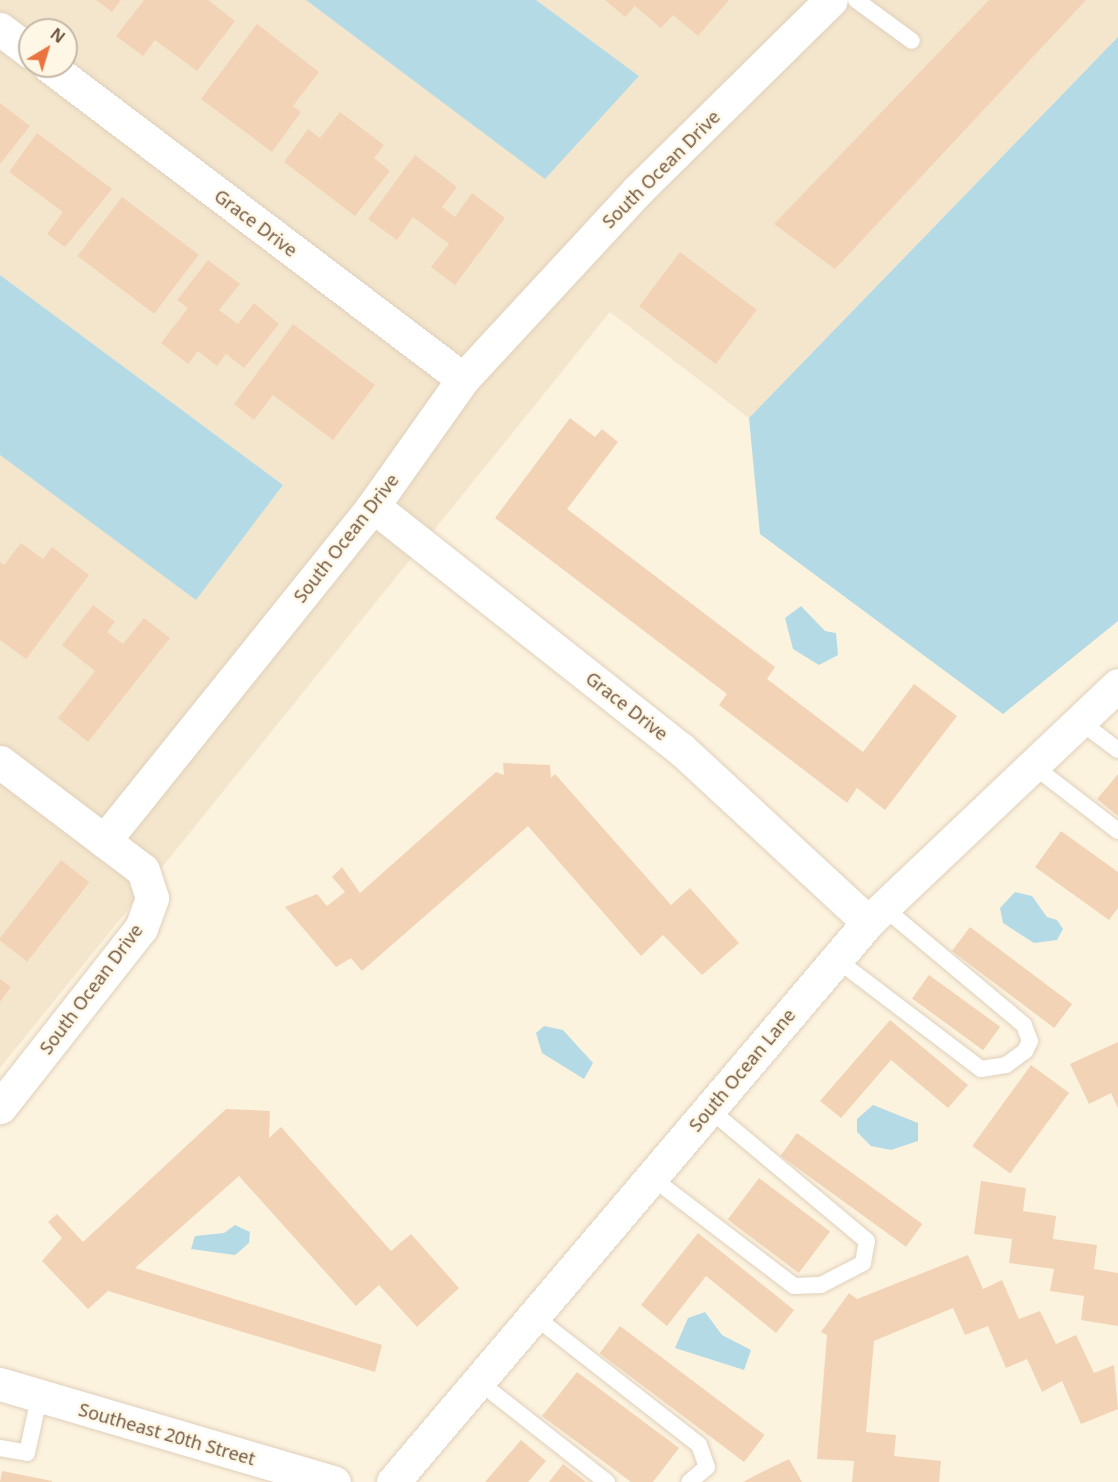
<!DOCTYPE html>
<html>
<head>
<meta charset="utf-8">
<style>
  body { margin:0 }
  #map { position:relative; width:1118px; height:1482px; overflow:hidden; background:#fcf3df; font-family:"Noto Sans",sans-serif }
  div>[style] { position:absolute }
  .residential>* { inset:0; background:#f4e6cd }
  .water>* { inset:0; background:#b4dae6 }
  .building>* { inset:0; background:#f2d3b6; transform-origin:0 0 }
  .roads { filter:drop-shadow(0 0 2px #e0d0bb) drop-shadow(0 0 2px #e0d0bb) }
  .service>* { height:16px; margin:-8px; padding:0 8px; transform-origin:8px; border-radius:8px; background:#fff }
  .minor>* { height:33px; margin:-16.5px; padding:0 16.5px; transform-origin:16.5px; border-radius:16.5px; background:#fff }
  span { translate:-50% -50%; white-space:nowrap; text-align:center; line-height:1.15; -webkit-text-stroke:4.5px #fff7e5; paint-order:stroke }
  .street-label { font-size:18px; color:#735a47 }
  .north { position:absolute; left:18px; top:18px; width:60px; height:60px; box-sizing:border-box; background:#fff7e5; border:2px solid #c7b8a6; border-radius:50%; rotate:38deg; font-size:16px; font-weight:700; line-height:24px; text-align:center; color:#735a47 }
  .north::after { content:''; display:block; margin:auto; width:21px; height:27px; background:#ea7441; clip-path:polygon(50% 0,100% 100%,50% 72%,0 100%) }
</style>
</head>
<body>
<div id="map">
  <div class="residential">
    <i style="clip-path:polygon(evenodd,0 0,306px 0,545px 178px,639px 76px,536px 0,1118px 0,1118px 37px,749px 418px,610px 312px,0 1068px,0 455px,196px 599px,283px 485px,0 275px,0 0,30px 30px,66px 30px,66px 66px,30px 66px,30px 30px)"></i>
  </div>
  <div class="water">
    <i style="clip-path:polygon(306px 0,536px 0,639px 76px,545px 179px)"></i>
    <i style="clip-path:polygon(1118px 37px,1118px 621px,1003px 714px,760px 534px,749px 418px)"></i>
    <i style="clip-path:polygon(0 275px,283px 485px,196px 600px,0 455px)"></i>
    <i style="clip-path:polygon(801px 606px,825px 631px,836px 633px,838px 655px,819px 665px,793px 649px,785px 618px)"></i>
    <i style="clip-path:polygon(1015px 892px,1032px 896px,1047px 917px,1057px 920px,1063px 929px,1057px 940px,1034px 943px,1003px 923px,1000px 908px)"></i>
    <i style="clip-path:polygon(544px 1026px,563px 1030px,593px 1063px,584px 1079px,542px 1053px,536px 1033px)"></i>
    <i style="clip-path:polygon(873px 1105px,918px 1123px,918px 1141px,891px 1150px,871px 1146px,857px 1132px,857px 1119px)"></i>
    <i style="clip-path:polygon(235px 1225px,250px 1232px,249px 1243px,235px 1255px,191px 1249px,195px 1236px,224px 1233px)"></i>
    <i style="clip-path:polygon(705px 1312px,722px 1335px,751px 1350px,744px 1370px,675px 1348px,688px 1318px)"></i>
  </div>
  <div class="building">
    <i style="clip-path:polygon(96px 0,121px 0,112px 12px)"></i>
    <i style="clip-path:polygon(144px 0,208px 0,235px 21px,197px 71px,155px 40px,143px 56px,116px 36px)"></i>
    <i style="clip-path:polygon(605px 0,729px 0,698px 36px,673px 15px,661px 28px,635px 6px,625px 17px)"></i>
    <i style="clip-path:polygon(989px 0,1086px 0,835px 269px,774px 224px)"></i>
    <i style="clip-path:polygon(257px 24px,319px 72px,293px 106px,301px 112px,272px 152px,201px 99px)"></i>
    <i style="clip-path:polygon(0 103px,30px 126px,0 164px)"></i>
    <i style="clip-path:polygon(340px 112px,384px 145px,374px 158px,390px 171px,355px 216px,284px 162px,308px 129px,320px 138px)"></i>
    <i style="clip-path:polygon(37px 133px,112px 189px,65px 247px,47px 234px,63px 212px,9px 172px)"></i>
    <i style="clip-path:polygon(415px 155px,457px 187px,442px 207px,455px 217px,472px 193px,505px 218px,455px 285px,431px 267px,449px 244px,413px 217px,397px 240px,368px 219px)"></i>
    <i style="left:122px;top:197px;width:96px;height:74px;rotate:37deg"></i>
    <i style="left:680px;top:252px;width:96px;height:68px;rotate:37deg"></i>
    <i style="clip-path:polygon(208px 260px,240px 284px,219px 310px,238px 324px,254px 303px,279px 324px,244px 368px,226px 354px,217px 366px,198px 351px,188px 364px,161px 343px,188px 308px,177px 300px)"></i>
    <i style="clip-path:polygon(293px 324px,375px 385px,333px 440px,273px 395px,254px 420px,234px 404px)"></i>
    <i style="clip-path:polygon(570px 418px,595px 437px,602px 429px,618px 442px,567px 509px,775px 667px,767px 679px,863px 752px,914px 684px,957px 716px,885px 810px,857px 788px,847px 803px,719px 705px,727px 694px,495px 518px)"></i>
    <i style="clip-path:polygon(21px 543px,43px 559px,52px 547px,89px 575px,26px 659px,0 640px,0 562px,4px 565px)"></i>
    <i style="clip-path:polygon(93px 605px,115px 622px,107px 632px,123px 644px,144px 618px,170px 638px,88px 742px,58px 718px,95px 671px,62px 645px)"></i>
    <i style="clip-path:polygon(503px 763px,550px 765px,551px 778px,555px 774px,671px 905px,690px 888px,739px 943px,702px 975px,663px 935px,641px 956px,528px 826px,362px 971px,351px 958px,336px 967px,285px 907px,317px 894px,327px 906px,345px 892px,332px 877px,342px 867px,360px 893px,496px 772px,504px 775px)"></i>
    <i style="clip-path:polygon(1118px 774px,1118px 816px,1097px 799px)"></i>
    <i style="clip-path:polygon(1061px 831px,1118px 872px,1118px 908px,1109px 920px,1035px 867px)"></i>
    <i style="left:61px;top:860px;width:36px;height:101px;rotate:38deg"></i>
    <i style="left:970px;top:927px;width:128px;height:30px;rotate:37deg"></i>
    <i style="left:929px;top:975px;width:88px;height:29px;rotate:36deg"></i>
    <i style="clip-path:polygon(0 979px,11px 987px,0 1002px)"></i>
    <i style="clip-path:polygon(890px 1020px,968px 1085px,948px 1108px,891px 1060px,841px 1118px,820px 1101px)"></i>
    <i style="clip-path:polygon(1118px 1042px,1118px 1108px,1111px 1093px,1089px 1104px,1070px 1064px)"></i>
    <i style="left:1031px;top:1065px;width:47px;height:100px;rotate:36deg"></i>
    <i style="clip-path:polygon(226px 1109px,270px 1111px,269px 1138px,281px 1127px,391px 1251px,411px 1234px,459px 1288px,417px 1327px,379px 1285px,356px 1306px,239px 1176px,135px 1268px,382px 1345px,375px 1372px,108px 1291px,88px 1309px,42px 1261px,62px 1238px,48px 1222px,57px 1214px,83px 1242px)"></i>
    <i style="left:797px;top:1133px;width:155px;height:28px;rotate:36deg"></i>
    <i style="left:759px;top:1178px;width:89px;height:52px;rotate:37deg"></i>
    <i style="clip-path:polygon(981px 1181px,1026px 1188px,1023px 1211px,1056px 1216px,1053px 1239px,1097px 1245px,1094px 1269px,1118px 1273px,1118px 1326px,1081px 1320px,1084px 1296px,1050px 1291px,1054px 1269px,1009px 1263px,1012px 1239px,974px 1234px)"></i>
    <i style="clip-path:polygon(698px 1233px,794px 1310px,776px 1333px,706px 1276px,667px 1326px,641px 1305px)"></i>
    <i style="clip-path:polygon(968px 1255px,983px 1289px,1002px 1280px,1019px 1319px,1040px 1311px,1056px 1344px,1076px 1335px,1094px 1373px,1114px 1365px,1118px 1409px,1081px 1424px,1062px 1381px,1042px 1392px,1027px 1359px,1006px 1368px,988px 1326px,965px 1335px,953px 1308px,874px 1341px,866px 1432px,896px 1435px,894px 1456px,941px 1461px,939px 1482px,852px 1482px,854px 1461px,817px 1459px,827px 1335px,821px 1332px,849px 1293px,857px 1299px)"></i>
    <i style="left:620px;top:1326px;width:181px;height:34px;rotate:37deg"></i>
    <i style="clip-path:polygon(577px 1372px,679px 1448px,653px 1482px,631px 1482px,542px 1416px)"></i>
    <i style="clip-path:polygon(521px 1440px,546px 1461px,528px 1482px,485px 1482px)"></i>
    <i style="clip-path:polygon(789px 1459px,802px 1482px,743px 1482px,756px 1475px)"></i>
    <i style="clip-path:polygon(563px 1464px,586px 1482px,549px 1482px)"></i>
    <i style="clip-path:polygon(2px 1471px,52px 1481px,52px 1482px,0 1482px)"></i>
  </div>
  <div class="roads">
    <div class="service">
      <i style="left:856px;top:0;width:69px;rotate:36.2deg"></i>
      <i style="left:1077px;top:719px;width:51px;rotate:37.1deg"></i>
      <i style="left:1031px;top:764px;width:110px;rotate:37.6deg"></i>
      <i style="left:836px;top:959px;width:182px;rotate:37.2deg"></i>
      <i style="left:981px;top:1069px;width:25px;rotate:-9deg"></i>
      <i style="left:1006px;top:1065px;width:24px;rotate:-36deg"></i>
      <i style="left:1025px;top:1051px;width:11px;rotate:-63deg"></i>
      <i style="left:1030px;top:1041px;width:17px;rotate:-111deg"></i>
      <i style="left:1024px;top:1025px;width:184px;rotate:-140.1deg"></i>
      <i style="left:651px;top:1177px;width:180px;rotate:37.3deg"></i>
      <i style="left:794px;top:1286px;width:27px;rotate:-2deg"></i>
      <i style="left:821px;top:1285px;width:47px;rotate:-27.6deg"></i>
      <i style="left:863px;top:1263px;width:22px;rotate:-80deg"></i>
      <i style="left:867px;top:1241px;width:206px;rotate:-140.1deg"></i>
      <i style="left:534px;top:1316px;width:209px;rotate:38deg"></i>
      <i style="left:699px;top:1445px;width:23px;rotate:70deg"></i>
      <i style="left:707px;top:1467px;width:23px;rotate:140deg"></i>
      <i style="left:478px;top:1381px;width:164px;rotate:38.1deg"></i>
      <i style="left:0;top:1448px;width:27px;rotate:10deg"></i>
      <i style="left:27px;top:1453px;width:56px;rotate:-77.7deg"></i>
    </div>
    <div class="minor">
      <i style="left:0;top:29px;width:38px;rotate:37deg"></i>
      <i style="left:49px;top:66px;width:519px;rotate:37.09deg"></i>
      <i style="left:373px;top:506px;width:392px;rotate:38.3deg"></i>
      <i style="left:681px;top:749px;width:255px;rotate:42.8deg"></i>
      <i style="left:0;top:762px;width:179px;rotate:37.1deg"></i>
      <i style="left:143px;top:870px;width:29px;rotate:72deg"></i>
      <i style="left:152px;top:898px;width:32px;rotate:110deg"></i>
      <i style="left:141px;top:928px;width:228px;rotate:128.2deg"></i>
      <i style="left:104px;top:841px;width:430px;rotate:-51.2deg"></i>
      <i style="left:373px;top:506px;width:156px;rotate:-54.7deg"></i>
      <i style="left:463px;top:379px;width:256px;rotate:-47.2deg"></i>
      <i style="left:637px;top:191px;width:272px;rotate:-44.6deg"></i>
      <i style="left:0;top:1384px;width:348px;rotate:16.4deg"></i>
      <i style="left:393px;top:1482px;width:734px;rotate:-49.69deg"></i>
      <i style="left:868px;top:922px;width:344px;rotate:-43.5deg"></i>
    </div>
  </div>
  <div class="street-label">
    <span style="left:661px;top:169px;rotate:-45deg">South Ocean Drive</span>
    <span style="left:256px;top:223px;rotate:37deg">Grace Drive</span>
    <span style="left:346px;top:538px;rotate:-52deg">South Ocean Drive</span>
    <span style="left:627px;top:706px;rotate:38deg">Grace Drive</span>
    <span style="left:91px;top:989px;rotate:-53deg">South Ocean Drive</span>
    <span style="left:742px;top:1070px;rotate:-50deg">South Ocean Lane</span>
    <span style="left:167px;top:1434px;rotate:16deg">Southeast 20th Street</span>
  </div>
  <div class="north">N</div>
</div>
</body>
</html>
